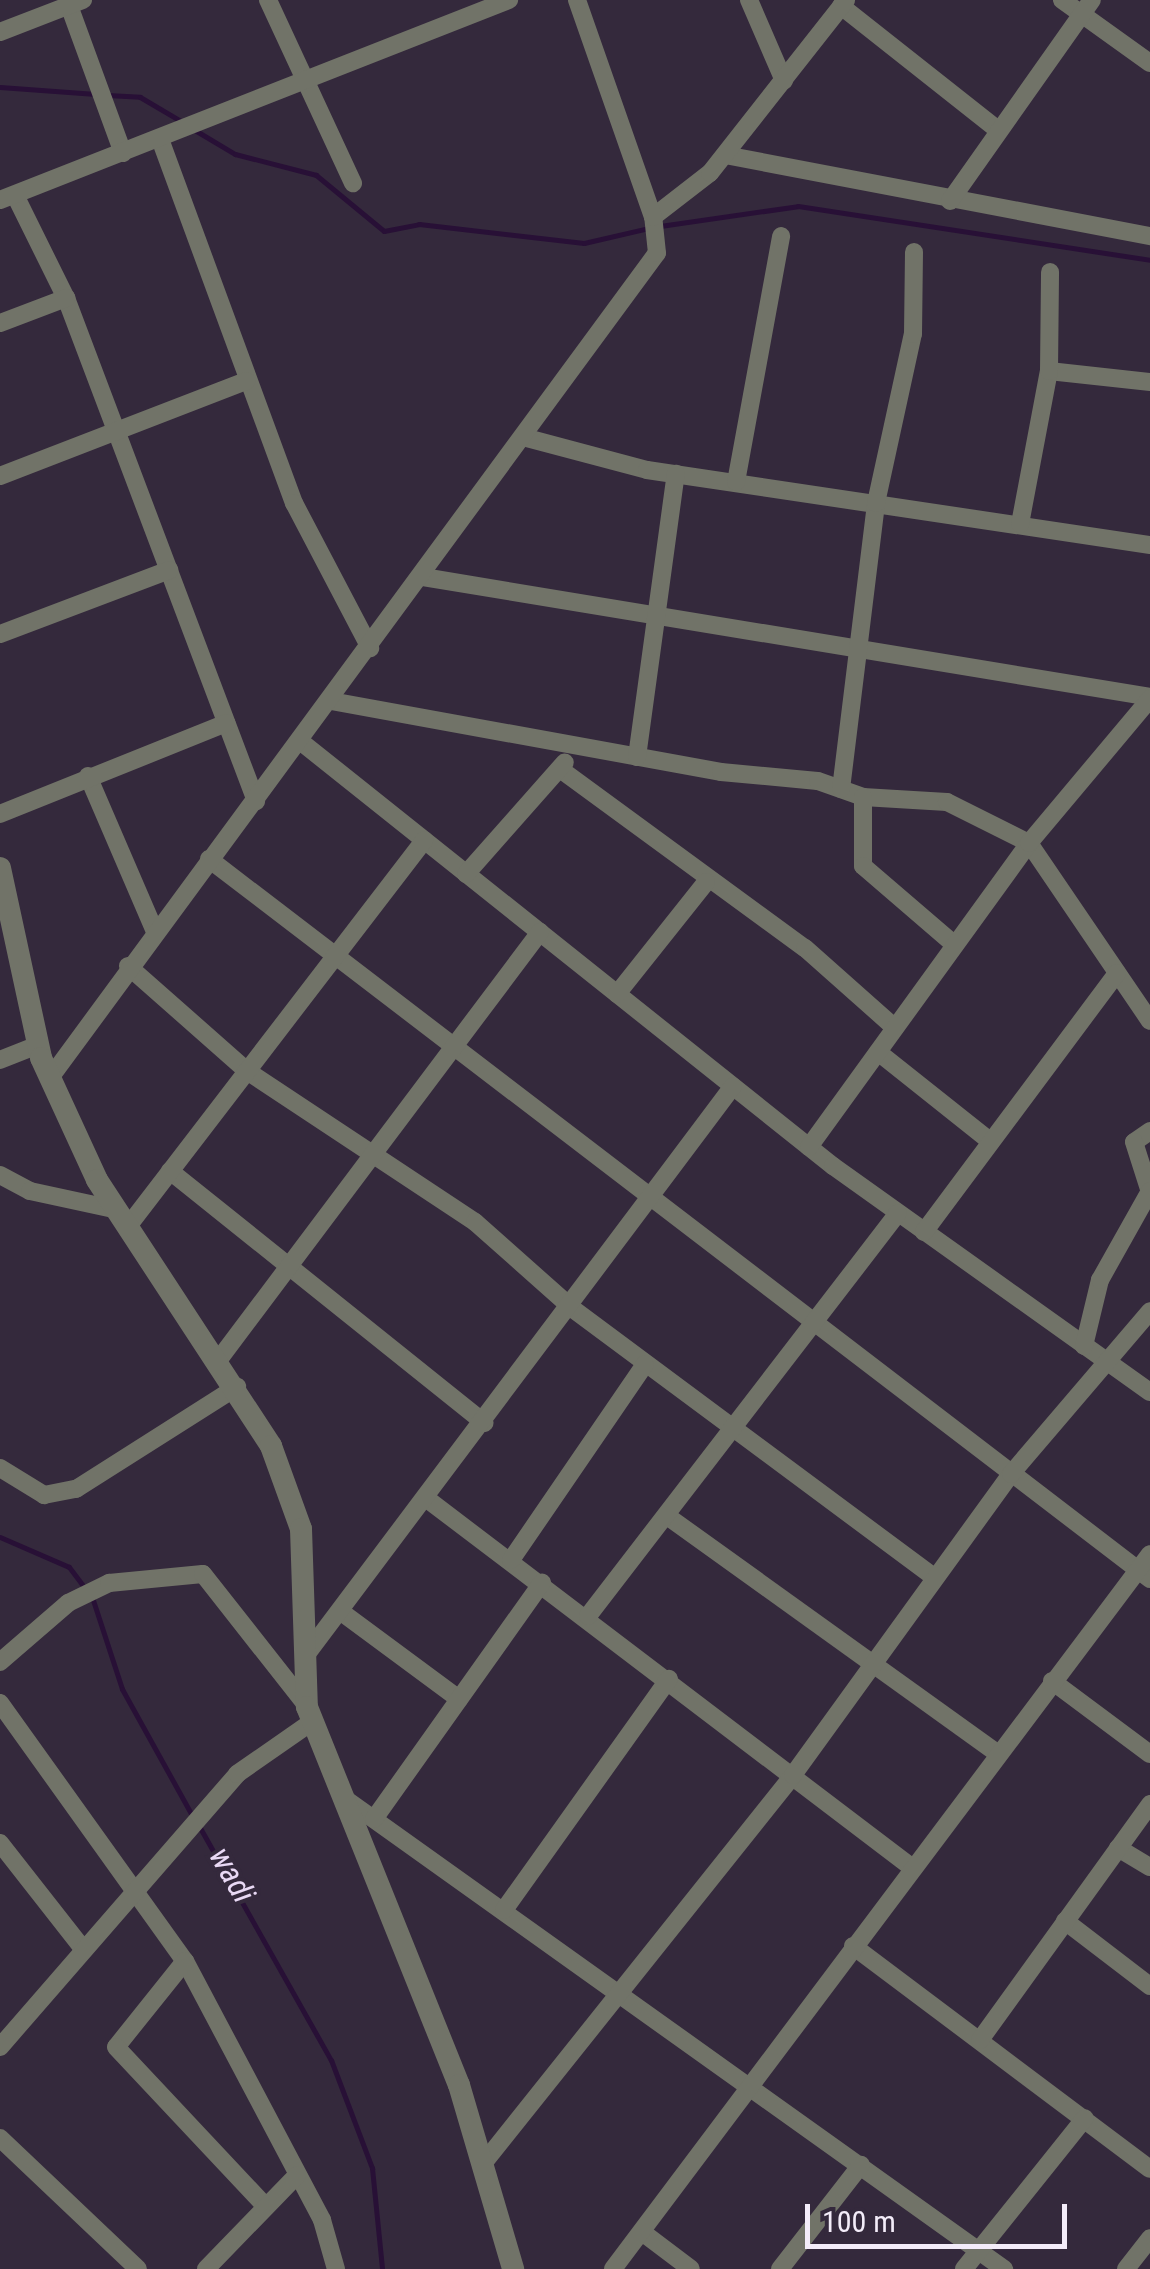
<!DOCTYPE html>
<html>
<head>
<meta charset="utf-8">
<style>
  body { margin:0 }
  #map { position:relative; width:1150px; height:2269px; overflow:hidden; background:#34293c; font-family:"Roboto Condensed",sans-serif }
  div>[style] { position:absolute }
  .stream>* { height:5px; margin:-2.5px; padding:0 2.5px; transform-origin:2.5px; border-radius:2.5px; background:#281036 }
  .minor>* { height:18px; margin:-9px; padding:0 9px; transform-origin:9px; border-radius:9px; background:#717368 }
  .tertiary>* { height:22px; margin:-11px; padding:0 11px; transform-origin:11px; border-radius:11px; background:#717368 }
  span { translate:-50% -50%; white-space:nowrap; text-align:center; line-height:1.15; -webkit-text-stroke:8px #34293c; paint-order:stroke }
  .water-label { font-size:32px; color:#e9d9f5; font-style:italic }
  .scale { position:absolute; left:805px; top:2204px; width:262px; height:45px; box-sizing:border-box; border:5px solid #f3ecf9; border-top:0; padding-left:12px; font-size:30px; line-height:35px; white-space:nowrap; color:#f3ecf9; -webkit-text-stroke:8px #34293c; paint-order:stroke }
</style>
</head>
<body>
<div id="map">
  <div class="stream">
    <i style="left:0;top:87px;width:96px;rotate:4.2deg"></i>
    <i style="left:107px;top:95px;width:33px;rotate:3deg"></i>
    <i style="left:140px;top:97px;width:51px;rotate:30.6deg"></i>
    <i style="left:193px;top:129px;width:49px;rotate:30.8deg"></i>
    <i style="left:235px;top:154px;width:84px;rotate:14.5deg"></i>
    <i style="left:316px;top:175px;width:88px;rotate:39.5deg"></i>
    <i style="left:384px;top:231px;width:36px;rotate:-11deg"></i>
    <i style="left:419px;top:224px;width:166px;rotate:6.6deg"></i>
    <i style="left:584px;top:243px;width:67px;rotate:-13deg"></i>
    <i style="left:660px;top:226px;width:139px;rotate:-8.2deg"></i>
    <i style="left:798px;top:206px;width:356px;rotate:8.7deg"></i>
    <i style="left:0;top:1537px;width:75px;rotate:23.5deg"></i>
    <i style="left:69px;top:1567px;width:26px;rotate:53deg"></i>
    <i style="left:92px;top:1597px;width:97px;rotate:71.9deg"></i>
    <i style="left:122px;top:1689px;width:146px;rotate:61deg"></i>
    <i style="left:199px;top:1826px;width:269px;rotate:60.6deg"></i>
    <i style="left:331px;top:2060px;width:116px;rotate:69.2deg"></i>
    <i style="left:372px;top:2168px;width:101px;rotate:84.3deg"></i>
  </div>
  <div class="minor">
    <i style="left:67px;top:0;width:163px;rotate:69.9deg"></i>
    <i style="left:268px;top:0;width:202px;rotate:65.1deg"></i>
    <i style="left:749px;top:0;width:88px;rotate:66.6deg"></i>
    <i style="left:1062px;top:0;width:108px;rotate:35.6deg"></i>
    <i style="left:841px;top:6px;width:201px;rotate:38.3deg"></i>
    <i style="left:0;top:32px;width:89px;rotate:-21.1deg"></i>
    <i style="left:160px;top:139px;width:388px;rotate:69.8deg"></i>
    <i style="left:294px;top:503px;width:164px;rotate:62.3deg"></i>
    <i style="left:725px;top:155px;width:433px;rotate:10.8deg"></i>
    <i style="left:15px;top:195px;width:115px;rotate:63.7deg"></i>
    <i style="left:66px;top:298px;width:538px;rotate:69.31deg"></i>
    <i style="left:0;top:200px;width:547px;rotate:-21.45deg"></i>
    <i style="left:950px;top:201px;width:246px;rotate:-54.8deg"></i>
    <i style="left:653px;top:217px;width:72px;rotate:-37.7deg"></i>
    <i style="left:710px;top:173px;width:220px;rotate:-51.8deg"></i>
    <i style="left:0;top:323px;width:71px;rotate:-20.7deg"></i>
    <i style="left:1049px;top:371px;width:102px;rotate:6.2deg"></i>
    <i style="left:523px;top:437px;width:128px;rotate:14.9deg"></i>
    <i style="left:647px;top:470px;width:509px;rotate:8.48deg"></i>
    <i style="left:0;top:476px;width:264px;rotate:-21.1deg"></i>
    <i style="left:736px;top:482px;width:250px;rotate:-79.6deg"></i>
    <i style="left:1020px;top:524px;width:156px;rotate:-79.3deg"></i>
    <i style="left:1049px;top:371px;width:99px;rotate:-89.4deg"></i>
    <i style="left:423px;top:577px;width:737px;rotate:9.37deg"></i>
    <i style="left:0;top:634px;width:181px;rotate:-20.7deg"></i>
    <i style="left:331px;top:701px;width:396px;rotate:10.3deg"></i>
    <i style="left:721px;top:772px;width:97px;rotate:5.3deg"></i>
    <i style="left:818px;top:781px;width:48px;rotate:19.6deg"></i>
    <i style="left:863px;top:797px;width:84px;rotate:3.4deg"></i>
    <i style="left:947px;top:802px;width:92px;rotate:26.6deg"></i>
    <i style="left:1029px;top:843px;width:215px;rotate:55.8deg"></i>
    <i style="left:300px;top:741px;width:682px;rotate:38.57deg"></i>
    <i style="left:833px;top:1166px;width:389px;rotate:35.5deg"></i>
    <i style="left:637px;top:757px;width:286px;rotate:-82.2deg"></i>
    <i style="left:560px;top:769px;width:303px;rotate:36.2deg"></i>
    <i style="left:805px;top:948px;width:120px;rotate:41.6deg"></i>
    <i style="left:88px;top:776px;width:167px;rotate:66.7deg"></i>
    <i style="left:841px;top:789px;width:288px;rotate:-83deg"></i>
    <i style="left:876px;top:503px;width:173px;rotate:-77.7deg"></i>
    <i style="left:913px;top:334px;width:82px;rotate:-89.3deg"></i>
    <i style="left:863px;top:797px;width:69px;rotate:90deg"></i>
    <i style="left:863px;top:866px;width:121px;rotate:40.7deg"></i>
    <i style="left:0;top:814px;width:244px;rotate:-21.9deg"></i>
    <i style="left:209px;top:859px;width:1185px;rotate:37.42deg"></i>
    <i style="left:466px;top:874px;width:149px;rotate:-48.5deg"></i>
    <i style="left:128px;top:966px;width:159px;rotate:41.4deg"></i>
    <i style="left:247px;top:1071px;width:273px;rotate:33.5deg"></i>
    <i style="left:475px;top:1222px;width:131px;rotate:41.6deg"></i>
    <i style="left:573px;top:1309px;width:450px;rotate:36.6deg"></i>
    <i style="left:617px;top:994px;width:143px;rotate:-51.5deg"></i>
    <i style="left:878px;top:1052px;width:144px;rotate:38.5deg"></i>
    <i style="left:0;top:1060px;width:41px;rotate:-21.5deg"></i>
    <i style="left:50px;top:1078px;width:1024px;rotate:-53.66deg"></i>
    <i style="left:657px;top:253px;width:36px;rotate:-96deg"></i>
    <i style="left:653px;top:217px;width:230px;rotate:-109.3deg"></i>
    <i style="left:1150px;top:1131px;width:19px;rotate:145deg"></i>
    <i style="left:1134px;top:1142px;width:52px;rotate:72.3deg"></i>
    <i style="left:809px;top:1147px;width:375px;rotate:-54.1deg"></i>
    <i style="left:1029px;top:843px;width:188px;rotate:-50deg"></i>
    <i style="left:170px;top:1171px;width:403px;rotate:38.7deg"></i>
    <i style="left:0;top:1175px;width:34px;rotate:28deg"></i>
    <i style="left:30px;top:1191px;width:90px;rotate:12.2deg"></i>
    <i style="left:129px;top:1225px;width:485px;rotate:-52.5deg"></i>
    <i style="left:924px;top:1232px;width:323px;rotate:-53.3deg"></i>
    <i style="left:1084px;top:1346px;width:68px;rotate:-76.4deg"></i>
    <i style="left:1100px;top:1280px;width:102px;rotate:-60.7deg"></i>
    <i style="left:220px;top:1358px;width:533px;rotate:-53.09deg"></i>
    <i style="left:0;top:1468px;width:52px;rotate:31.5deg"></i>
    <i style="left:44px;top:1495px;width:33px;rotate:-11deg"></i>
    <i style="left:76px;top:1489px;width:191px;rotate:-32.4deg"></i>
    <i style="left:427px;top:1499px;width:607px;rotate:37.23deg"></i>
    <i style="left:667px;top:1516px;width:406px;rotate:35.7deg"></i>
    <i style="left:511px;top:1560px;width:237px;rotate:-55.6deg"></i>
    <i style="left:340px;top:1611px;width:148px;rotate:36.5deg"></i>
    <i style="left:588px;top:1616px;width:508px;rotate:-52.43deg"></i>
    <i style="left:306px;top:1655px;width:711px;rotate:-53.11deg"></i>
    <i style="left:0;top:1662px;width:90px;rotate:-40.9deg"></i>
    <i style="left:68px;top:1603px;width:46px;rotate:-26deg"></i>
    <i style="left:109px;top:1583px;width:94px;rotate:-5.5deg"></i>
    <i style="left:203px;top:1574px;width:168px;rotate:51.8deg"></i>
    <i style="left:1052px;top:1681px;width:122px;rotate:36.7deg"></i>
    <i style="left:0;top:1703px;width:317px;rotate:54.4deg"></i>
    <i style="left:185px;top:1961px;width:293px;rotate:62.1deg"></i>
    <i style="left:322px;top:2220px;width:51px;rotate:74.1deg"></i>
    <i style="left:344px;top:1798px;width:811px;rotate:35.51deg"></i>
    <i style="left:374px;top:1819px;width:290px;rotate:-54.6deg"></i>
    <i style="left:0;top:1843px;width:136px;rotate:51.9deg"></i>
    <i style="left:1118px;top:1848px;width:37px;rotate:31deg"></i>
    <i style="left:504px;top:1910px;width:284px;rotate:-54.5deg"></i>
    <i style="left:1065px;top:1921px;width:107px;rotate:37.4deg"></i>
    <i style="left:853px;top:1946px;width:371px;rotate:36.9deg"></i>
    <i style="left:185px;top:1961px;width:110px;rotate:128.7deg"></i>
    <i style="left:116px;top:2047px;width:219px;rotate:46.8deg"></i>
    <i style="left:980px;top:2040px;width:291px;rotate:-54.2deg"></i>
    <i style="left:0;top:2047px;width:362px;rotate:-49deg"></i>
    <i style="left:237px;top:1774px;width:93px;rotate:-34.9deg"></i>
    <i style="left:0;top:2138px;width:190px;rotate:43.5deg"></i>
    <i style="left:482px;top:2165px;width:499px;rotate:-51.4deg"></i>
    <i style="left:793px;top:1775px;width:372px;rotate:-54.1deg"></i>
    <i style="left:1011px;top:1474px;width:214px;rotate:-49.5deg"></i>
    <i style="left:642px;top:2232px;width:61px;rotate:37.1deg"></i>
    <i style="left:206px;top:2269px;width:131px;rotate:-45.9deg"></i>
    <i style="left:613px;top:2269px;width:894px;rotate:-53.09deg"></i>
    <i style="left:780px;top:2269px;width:132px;rotate:-52.1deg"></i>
    <i style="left:964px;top:2269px;width:193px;rotate:-51.3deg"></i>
    <i style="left:1126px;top:2269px;width:39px;rotate:-52deg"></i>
  </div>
  <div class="tertiary">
    <i style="left:0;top:868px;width:194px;rotate:77.8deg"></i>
    <i style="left:41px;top:1058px;width:134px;rotate:65.3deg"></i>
    <i style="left:97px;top:1180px;width:318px;rotate:56.8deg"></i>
    <i style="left:271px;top:1446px;width:88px;rotate:70.1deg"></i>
    <i style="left:301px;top:1529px;width:178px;rotate:88.1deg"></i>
    <i style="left:307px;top:1707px;width:407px;rotate:68.1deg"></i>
    <i style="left:459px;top:2085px;width:192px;rotate:73.6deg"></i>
  </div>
  <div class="water-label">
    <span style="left:232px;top:1875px;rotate:60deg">wadi</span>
  </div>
  <div class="scale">100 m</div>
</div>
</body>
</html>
